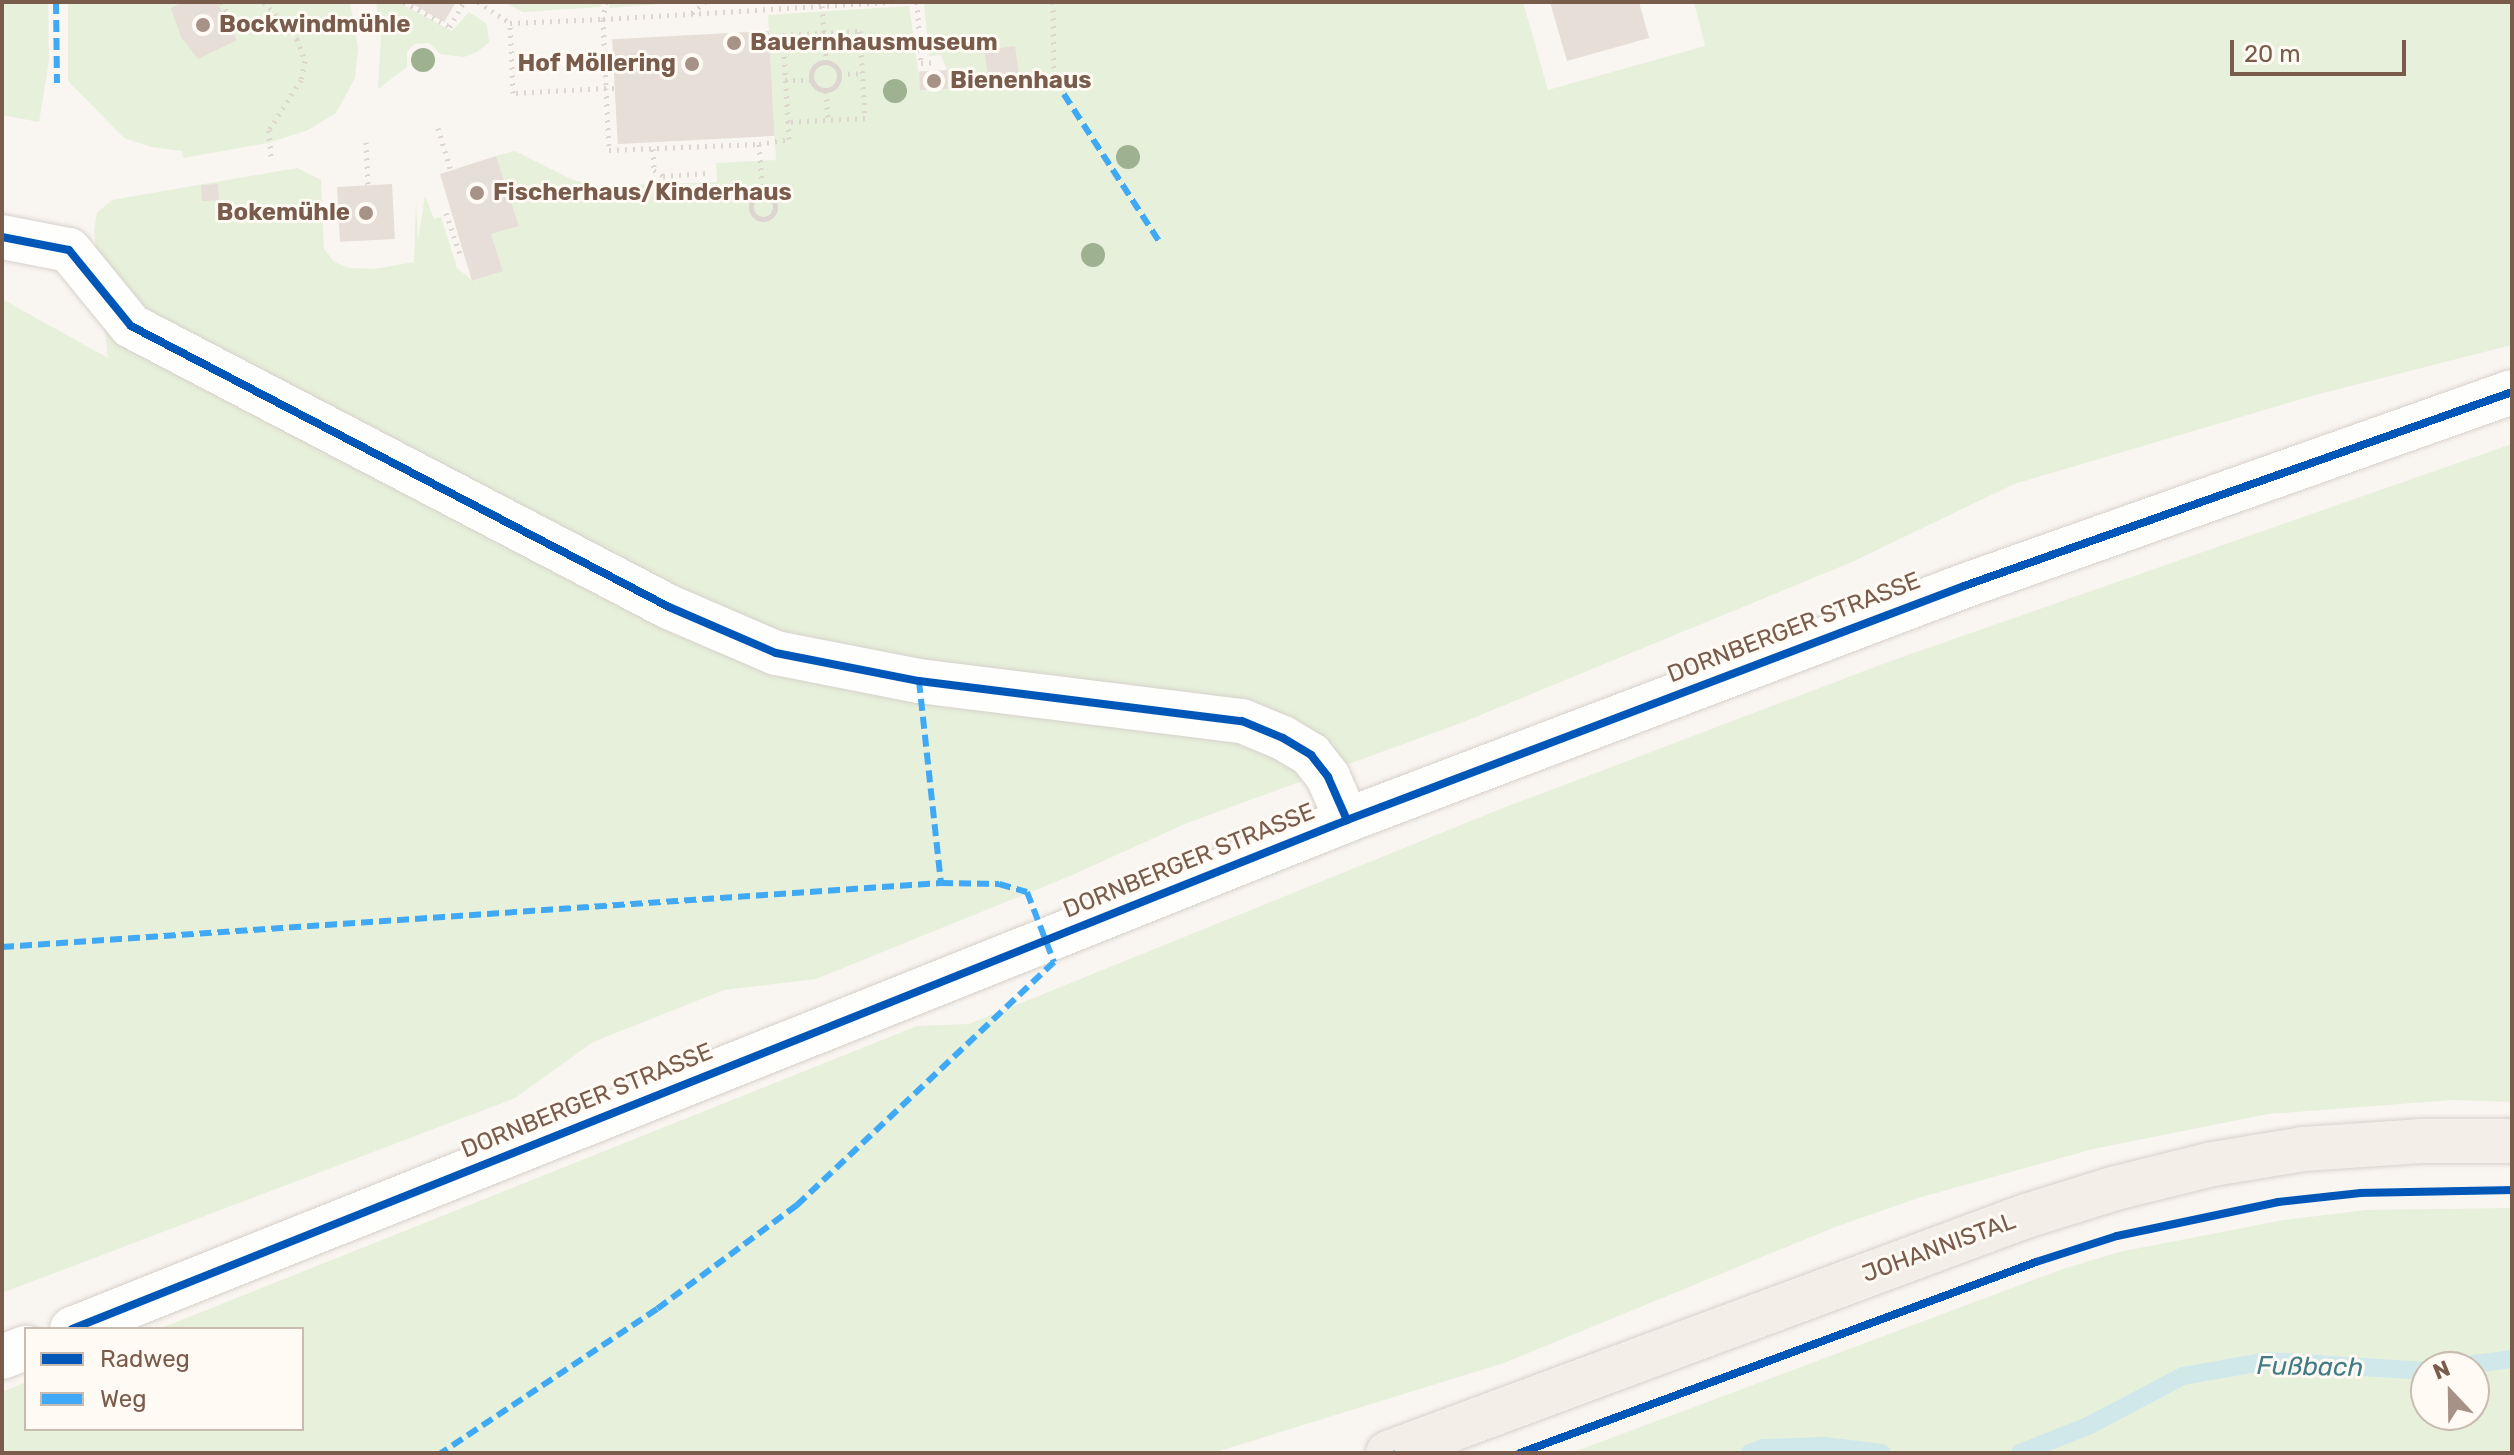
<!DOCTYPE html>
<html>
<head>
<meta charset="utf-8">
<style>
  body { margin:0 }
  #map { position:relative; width:2514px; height:1455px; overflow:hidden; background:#f9f5f0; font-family:Rubik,sans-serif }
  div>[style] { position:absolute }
  .green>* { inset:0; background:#e7f0db }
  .stream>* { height:18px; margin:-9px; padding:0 9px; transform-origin:9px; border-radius:9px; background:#d0e8ea }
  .building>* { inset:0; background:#e6ded7; transform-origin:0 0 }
  .path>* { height:5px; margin-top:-2.5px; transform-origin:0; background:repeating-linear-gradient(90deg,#dcd5d0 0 2px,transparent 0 8px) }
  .path>.ring { margin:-2.5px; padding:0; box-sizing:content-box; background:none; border:5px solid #dcd5d0; border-radius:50% }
  .roads { filter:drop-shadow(0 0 2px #d7d1cb) drop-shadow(0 0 2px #d7d1cb) }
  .minor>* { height:44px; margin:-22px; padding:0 22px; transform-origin:22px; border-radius:22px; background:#fefefd }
  .major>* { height:44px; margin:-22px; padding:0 22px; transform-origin:22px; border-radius:22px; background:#f3eee8 }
  .quiet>* { height:6px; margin-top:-3px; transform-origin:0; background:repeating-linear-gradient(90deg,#3fa9f5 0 12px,transparent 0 18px) }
  .cycleway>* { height:8px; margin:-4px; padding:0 4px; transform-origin:4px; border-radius:4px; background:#0057b8 }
  .trees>* { width:24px; height:24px; margin:-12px; border-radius:50%; background:#9eb190 }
  .dots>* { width:22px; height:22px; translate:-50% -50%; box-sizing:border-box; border:4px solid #fffaf3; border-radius:50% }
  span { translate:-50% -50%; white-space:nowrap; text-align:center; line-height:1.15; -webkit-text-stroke:6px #fffaf3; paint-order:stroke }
  .poi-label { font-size:24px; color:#7a5c4d; font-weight:700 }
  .left { translate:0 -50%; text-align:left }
  .right { translate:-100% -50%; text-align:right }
  .street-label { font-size:24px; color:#7a5c4d }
  .water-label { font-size:26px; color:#437c86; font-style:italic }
  .frame { position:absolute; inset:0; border:4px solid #7a5c4d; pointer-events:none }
  .legend { position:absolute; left:24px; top:1327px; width:280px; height:104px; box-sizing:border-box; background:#fffaf3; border:2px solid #cabbb1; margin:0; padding:10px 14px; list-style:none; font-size:24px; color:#7a5c4d }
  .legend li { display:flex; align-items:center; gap:16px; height:40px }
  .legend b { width:40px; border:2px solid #cabbb1 }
  .north { position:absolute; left:2410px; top:1351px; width:80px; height:80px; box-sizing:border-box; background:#fffaf3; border:2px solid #cabbb1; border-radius:50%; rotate:338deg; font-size:22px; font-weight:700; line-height:32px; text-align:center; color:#7a5c4d }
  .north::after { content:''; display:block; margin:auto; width:28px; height:36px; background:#a69286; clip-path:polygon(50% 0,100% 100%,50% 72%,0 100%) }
  .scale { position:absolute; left:2230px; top:40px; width:176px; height:36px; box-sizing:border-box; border:4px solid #7a5c4d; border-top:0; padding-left:10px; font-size:24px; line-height:28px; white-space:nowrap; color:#7a5c4d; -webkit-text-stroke:6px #fffaf3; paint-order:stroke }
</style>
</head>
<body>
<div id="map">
  <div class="green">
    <i style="clip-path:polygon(2px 2px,48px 2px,49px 60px,39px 122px,2px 115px)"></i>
    <i style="clip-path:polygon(68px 2px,350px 2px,358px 48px,355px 78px,336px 113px,308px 130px,268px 143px,183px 158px,182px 151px,152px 147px,124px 138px,68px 81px)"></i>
    <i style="clip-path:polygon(376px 2px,398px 2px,452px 31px,469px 12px,487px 24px,489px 42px,477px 52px,464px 57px,440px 54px,429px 43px,414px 44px,407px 52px,407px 67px,378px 89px,381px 36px)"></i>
    <i style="clip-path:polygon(503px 2px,602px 2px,601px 7px,523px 12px)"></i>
    <i style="clip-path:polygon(610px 2px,685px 2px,609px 8px)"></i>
    <i style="clip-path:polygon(924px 2px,1523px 2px,1548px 90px,1705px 46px,1694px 2px,2512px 2px,2512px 345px,2315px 395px,2014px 484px,1852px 562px,1461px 723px,1187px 823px,1070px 876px,816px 979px,724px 990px,593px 1042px,515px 1098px,2px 1293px,2px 299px,108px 358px,94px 230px,97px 213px,112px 200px,297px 168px,321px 180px,324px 249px,334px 262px,349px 268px,374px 269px,414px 262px,416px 202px,418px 240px,425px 196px,434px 219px,441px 217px,457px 268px,473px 281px,503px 271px,491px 234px,519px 226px,496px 156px,515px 151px,573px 180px,599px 186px,717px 182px,716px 163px,776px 160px,768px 15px,909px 6px,921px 91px,947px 89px,947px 70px,941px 55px,929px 56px)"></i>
    <i style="clip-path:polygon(2512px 444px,2512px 1102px,2452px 1100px,2268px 1114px,2093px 1149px,1918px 1198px,1835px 1227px,1504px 1363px,1213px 1453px,2px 1453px,2px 1392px,26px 1382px,26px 1429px,302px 1429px,302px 1329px,159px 1329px,917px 1026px,969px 1024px,1498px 810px,1888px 662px)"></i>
    <i style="clip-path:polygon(evenodd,2512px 1208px,2512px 1453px,1571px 1453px,2063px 1269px,2119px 1252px,2284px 1220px,2367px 1210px,2512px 1208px,2426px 1367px,2474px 1367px,2474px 1415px,2426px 1415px,2426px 1367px)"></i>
  </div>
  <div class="stream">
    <i style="left:2452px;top:1367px;width:61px;rotate:-7.6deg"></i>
    <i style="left:1750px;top:1453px;width:15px;rotate:-20deg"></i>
    <i style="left:1764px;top:1448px;width:60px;rotate:-1.9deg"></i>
    <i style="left:1824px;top:1446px;width:58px;rotate:6.9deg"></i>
    <i style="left:2020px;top:1453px;width:73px;rotate:-21.7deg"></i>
    <i style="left:2088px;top:1426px;width:107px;rotate:-27.8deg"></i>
    <i style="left:2183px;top:1376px;width:86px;rotate:-10deg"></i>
    <i style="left:2268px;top:1361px;width:158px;rotate:3.6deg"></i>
  </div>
  <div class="building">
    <i style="clip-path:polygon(183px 2px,217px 2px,237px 40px,198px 59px,181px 37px,171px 8px)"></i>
    <i style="clip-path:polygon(409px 2px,456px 2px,444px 22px)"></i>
    <i style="clip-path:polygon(1550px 2px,1639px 2px,1649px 38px,1567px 61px)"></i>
    <i style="left:769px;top:31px;width:105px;height:157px;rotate:87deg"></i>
    <i style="left:1015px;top:46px;width:36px;height:31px;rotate:82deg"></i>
    <i style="left:947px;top:70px;width:19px;height:28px;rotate:87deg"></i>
    <i style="clip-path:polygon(496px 156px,519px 226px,491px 234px,503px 271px,472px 281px,440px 174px)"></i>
    <i style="left:218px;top:184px;width:16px;height:17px;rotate:86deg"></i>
    <i style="left:392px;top:184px;width:55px;height:55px;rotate:87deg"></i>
  </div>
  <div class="path">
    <i style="left:221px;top:2px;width:12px;rotate:59deg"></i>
    <i style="left:227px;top:12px;width:4px;rotate:153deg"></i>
    <i style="left:264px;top:2px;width:50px;rotate:48.3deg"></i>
    <i style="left:297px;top:39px;width:23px;rotate:70deg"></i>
    <i style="left:305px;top:61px;width:19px;rotate:102deg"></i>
    <i style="left:301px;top:80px;width:59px;rotate:122.6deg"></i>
    <i style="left:269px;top:130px;width:28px;rotate:86deg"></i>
    <i style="left:404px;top:2px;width:52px;rotate:28.5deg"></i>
    <i style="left:450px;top:27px;width:29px;rotate:-61deg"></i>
    <i style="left:478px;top:2px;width:38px;rotate:33deg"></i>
    <i style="left:510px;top:23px;width:93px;rotate:-2.5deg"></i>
    <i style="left:603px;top:19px;width:69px;rotate:87.5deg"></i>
    <i style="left:606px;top:88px;width:93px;rotate:176.9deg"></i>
    <i style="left:513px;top:93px;width:70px;rotate:-92.5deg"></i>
    <i style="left:606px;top:2px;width:17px;rotate:100deg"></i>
    <i style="left:603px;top:19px;width:289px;rotate:-3.4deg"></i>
    <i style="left:917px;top:2px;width:61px;rotate:86.2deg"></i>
    <i style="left:921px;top:63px;width:16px;rotate:-4deg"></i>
    <i style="left:1053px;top:2px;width:77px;rotate:89.3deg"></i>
    <i style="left:822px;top:6px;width:56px;rotate:85.9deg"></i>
    <i style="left:692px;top:13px;width:17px;rotate:-40deg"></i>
    <i style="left:860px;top:31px;width:87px;rotate:86.7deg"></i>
    <i style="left:865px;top:118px;width:77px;rotate:177deg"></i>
    <i style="left:788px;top:122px;width:87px;rotate:-93.3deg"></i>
    <i style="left:783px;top:35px;width:77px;rotate:-3deg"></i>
    <i class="ring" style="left:811px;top:62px;width:23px;height:23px"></i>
    <i style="left:840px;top:74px;width:23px;rotate:-2deg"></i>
    <i style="left:785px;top:80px;width:26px"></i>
    <i style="left:614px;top:88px;width:8px;rotate:180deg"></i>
    <i style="left:606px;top:88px;width:62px;rotate:87.2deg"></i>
    <i style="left:609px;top:150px;width:150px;rotate:-2.3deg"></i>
    <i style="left:759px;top:144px;width:52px;rotate:85.6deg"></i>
    <i style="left:826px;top:91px;width:29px;rotate:86deg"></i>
    <i style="left:438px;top:128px;width:45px;rotate:73.2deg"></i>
    <i style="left:366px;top:142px;width:44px;rotate:87.4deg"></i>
    <i style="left:759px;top:144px;width:30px;rotate:-9deg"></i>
    <i style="left:789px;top:139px;width:17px;rotate:-93deg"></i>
    <i style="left:653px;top:149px;width:21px;rotate:87deg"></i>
    <i style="left:654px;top:170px;width:11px;rotate:34deg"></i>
    <i style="left:663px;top:176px;width:45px;rotate:-3.8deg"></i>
    <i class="ring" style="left:751px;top:195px;width:19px;height:19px"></i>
    <i style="left:446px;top:213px;width:46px;rotate:71.2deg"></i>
  </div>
  <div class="roads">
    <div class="minor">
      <i style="left:2px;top:237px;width:68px;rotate:11deg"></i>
      <i style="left:69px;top:250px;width:98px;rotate:50.8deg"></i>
      <i style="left:131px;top:326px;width:607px;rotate:27.58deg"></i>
      <i style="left:669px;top:607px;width:116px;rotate:23.3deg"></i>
      <i style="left:776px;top:653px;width:146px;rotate:11.1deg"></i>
      <i style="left:919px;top:681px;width:325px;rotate:7.1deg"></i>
      <i style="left:1242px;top:721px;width:44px;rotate:22.5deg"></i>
      <i style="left:1283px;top:738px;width:33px;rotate:31deg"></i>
      <i style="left:1311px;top:755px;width:28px;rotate:52deg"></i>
      <i style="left:1328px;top:777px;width:47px;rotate:66.2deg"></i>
      <i style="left:72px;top:1329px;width:1373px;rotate:-21.76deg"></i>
      <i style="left:1347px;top:820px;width:660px;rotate:-20.77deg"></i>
      <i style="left:1964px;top:586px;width:581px;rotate:-19.49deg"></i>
      <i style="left:2px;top:1357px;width:26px;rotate:-21deg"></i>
    </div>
    <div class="major">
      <i style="left:1388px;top:1453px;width:681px;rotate:-20.38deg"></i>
      <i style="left:2026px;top:1216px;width:94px;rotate:-17.3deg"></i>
      <i style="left:2116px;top:1188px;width:100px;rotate:-13.9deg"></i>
      <i style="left:2213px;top:1164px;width:92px;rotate:-9.4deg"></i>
      <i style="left:2304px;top:1149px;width:118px;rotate:-3.9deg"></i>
      <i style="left:2422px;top:1141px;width:90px"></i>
    </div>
  </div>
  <div class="quiet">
    <i style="left:56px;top:2px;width:81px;rotate:89.3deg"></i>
    <i style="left:1054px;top:79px;width:195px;rotate:57.1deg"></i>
    <i style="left:919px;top:681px;width:203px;rotate:83.8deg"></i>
    <i style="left:2px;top:947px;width:941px;rotate:-3.9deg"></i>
    <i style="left:941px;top:883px;width:58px;rotate:1deg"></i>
    <i style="left:999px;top:884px;width:29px;rotate:16deg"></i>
    <i style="left:1027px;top:892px;width:75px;rotate:68.9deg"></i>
    <i style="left:1054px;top:962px;width:354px;rotate:136.6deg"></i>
    <i style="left:797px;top:1205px;width:174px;rotate:143.4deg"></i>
    <i style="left:657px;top:1309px;width:260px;rotate:146.3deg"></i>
    <i style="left:1392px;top:1452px;width:1px;rotate:45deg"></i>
  </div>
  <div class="cycleway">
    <i style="left:2px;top:237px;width:68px;rotate:11deg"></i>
    <i style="left:69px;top:250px;width:98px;rotate:50.8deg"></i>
    <i style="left:131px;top:326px;width:607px;rotate:27.58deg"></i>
    <i style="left:669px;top:607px;width:116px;rotate:23.3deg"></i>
    <i style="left:776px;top:653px;width:146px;rotate:11.1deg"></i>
    <i style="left:919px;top:681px;width:325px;rotate:7.1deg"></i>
    <i style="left:1242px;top:721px;width:44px;rotate:22.5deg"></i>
    <i style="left:1283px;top:738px;width:33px;rotate:31deg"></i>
    <i style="left:1311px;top:755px;width:28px;rotate:52deg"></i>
    <i style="left:1328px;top:777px;width:47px;rotate:66.2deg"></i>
    <i style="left:72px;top:1329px;width:1373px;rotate:-21.76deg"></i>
    <i style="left:1347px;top:820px;width:660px;rotate:-20.77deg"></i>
    <i style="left:1964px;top:586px;width:581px;rotate:-19.49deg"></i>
    <i style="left:1520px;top:1453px;width:550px;rotate:-20.31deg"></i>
    <i style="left:2036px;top:1262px;width:85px;rotate:-17.8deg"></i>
    <i style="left:2117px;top:1236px;width:165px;rotate:-11.9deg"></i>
    <i style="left:2278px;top:1202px;width:83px;rotate:-6.2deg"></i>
    <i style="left:2361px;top:1193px;width:151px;rotate:-1.1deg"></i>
  </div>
  <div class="trees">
    <i style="left:423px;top:60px"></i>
    <i style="left:895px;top:91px"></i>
    <i style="left:1128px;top:157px"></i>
    <i style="left:1093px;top:255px"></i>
  </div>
  <div class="dots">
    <i style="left:203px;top:25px;background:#a69286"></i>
    <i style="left:734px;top:43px;background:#a69286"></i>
    <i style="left:692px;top:64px;background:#a69286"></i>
    <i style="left:934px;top:81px;background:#a69286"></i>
    <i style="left:477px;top:193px;background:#a69286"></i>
    <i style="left:366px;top:213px;background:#a69286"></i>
  </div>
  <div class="poi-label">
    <span class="left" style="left:219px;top:25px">Bockwindmühle</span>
    <span class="left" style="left:750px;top:43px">Bauernhausmuseum</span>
    <span class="right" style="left:676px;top:64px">Hof Möllering</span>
    <span class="left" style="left:950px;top:81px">Bienenhaus</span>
    <span class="left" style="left:493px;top:193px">Fischerhaus/Kinderhaus</span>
    <span class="right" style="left:350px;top:213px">Bokemühle</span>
  </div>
  <div class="street-label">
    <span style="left:1794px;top:628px;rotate:-21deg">DORNBERGER STRASSE</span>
    <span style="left:1189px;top:861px;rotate:-22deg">DORNBERGER STRASSE</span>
    <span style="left:587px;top:1101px;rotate:-22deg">DORNBERGER STRASSE</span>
    <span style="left:1939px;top:1248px;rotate:-20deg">JOHANNISTAL</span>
  </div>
  <div class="water-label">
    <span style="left:2310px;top:1367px;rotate:1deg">Fußbach</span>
  </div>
  <div class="frame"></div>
  <ul class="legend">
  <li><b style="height:10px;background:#0057b8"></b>Radweg</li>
  <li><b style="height:10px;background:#3fa9f5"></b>Weg</li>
  </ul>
  <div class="north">N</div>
  <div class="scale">20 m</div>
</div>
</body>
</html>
